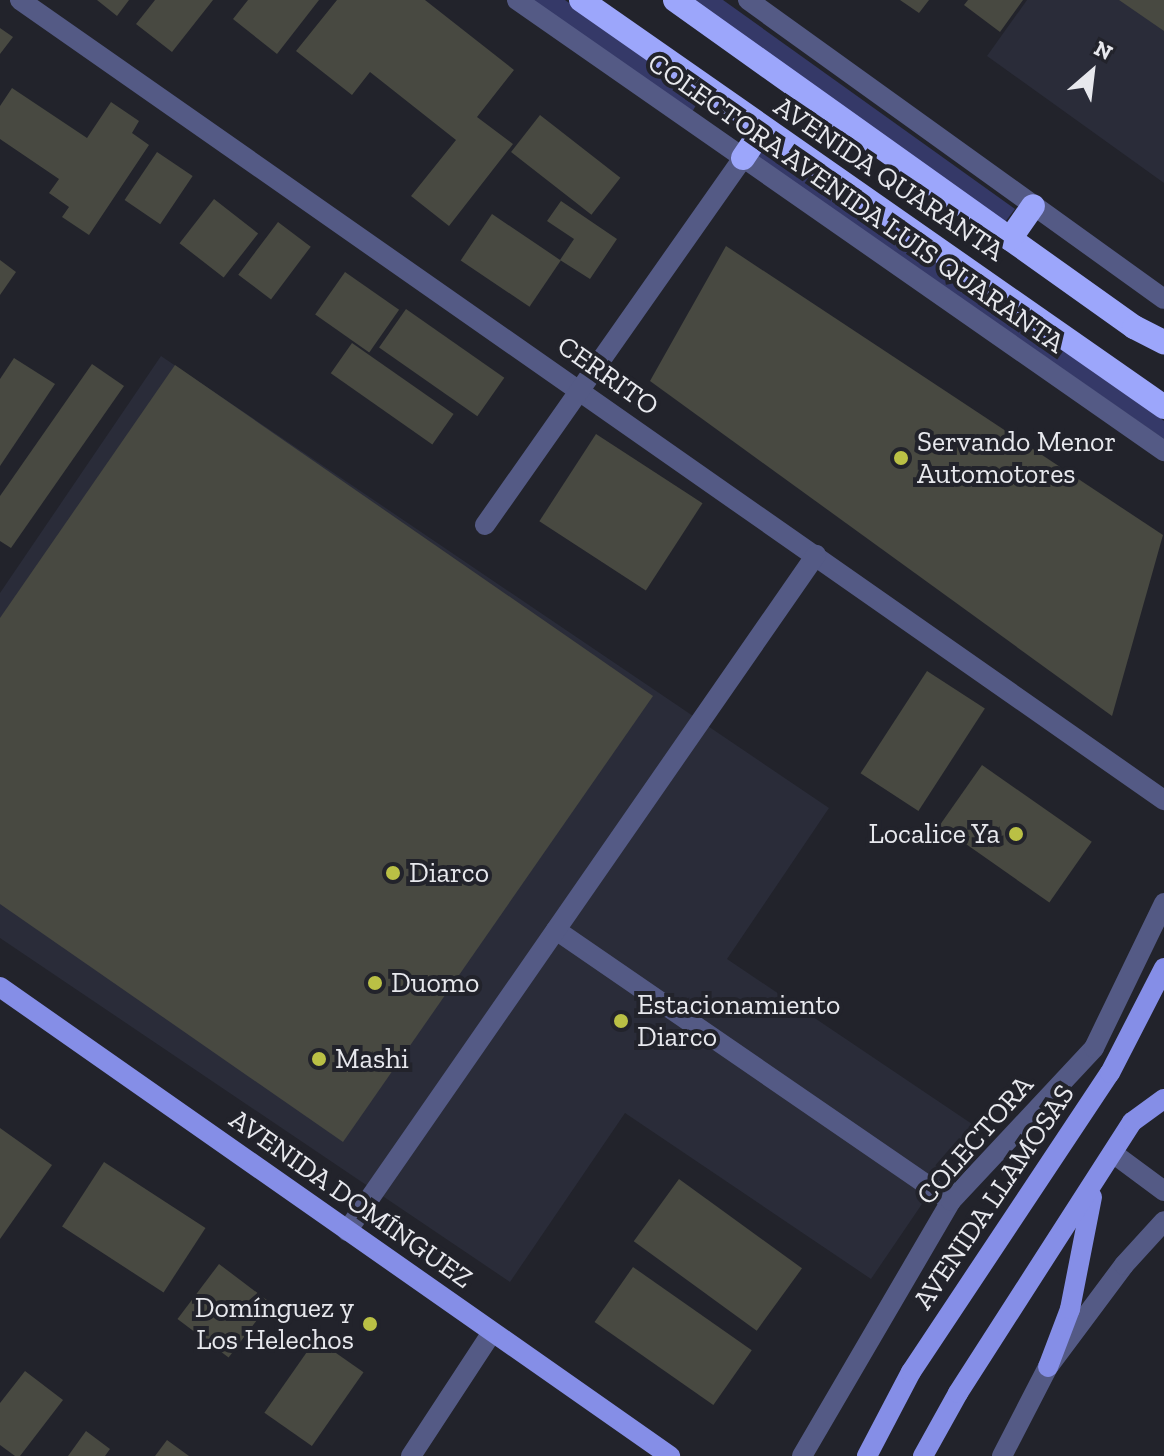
<!DOCTYPE html>
<html>
<head>
<meta charset="utf-8">
<style>
  body { margin:0 }
  #map { position:relative; width:1164px; height:1456px; overflow:hidden; background:#22232b; font-family:"Zilla Slab",serif }
  div>[style] { position:absolute }
  .built>* { inset:0; background:#2a2c39 }
  .green>* { inset:0; background:#353968 }
  .building>* { inset:0; background:#484941; transform-origin:0 0 }
  .minor>* { height:20px; margin:-10px; padding:0 10px; transform-origin:10px; border-radius:10px; background:#545a85 }
  .major>* { height:20px; margin:-10px; padding:0 10px; transform-origin:10px; border-radius:10px; background:#858ee7 }
  .highway>* { height:24px; margin:-12px; padding:0 12px; transform-origin:12px; border-radius:12px; background:#9ca6fb }
  .dots>* { width:22px; height:22px; translate:-50% -50%; box-sizing:border-box; border:4px solid #22232b; border-radius:50% }
  span { translate:-50% -50%; white-space:nowrap; text-align:center; line-height:1.15; -webkit-text-stroke:8px #22232b; paint-order:stroke }
  .street-label { font-size:28px; color:#e7e8ed }
  .poi-label { font-size:28px; color:#e7e8ed }
  .left { translate:0 -50%; text-align:left }
  .right { translate:-100% -50%; text-align:right }
  .north { position:absolute; left:1052px; top:32px; width:80px; height:80px; -webkit-text-stroke:6px #22232b; paint-order:stroke; rotate:28deg; font-size:22px; font-weight:700; line-height:32px; text-align:center; color:#e7e8ed }
  .north::after { content:''; display:block; margin:auto; width:28px; height:36px; background:#e7e8ed; clip-path:polygon(50% 0,100% 100%,50% 72%,0 100%) }
</style>
</head>
<body>
<div id="map">
  <div class="built">
    <i style="clip-path:polygon(1027px 0,1164px 0,1164px 183px,987px 56px)"></i>
    <i style="clip-path:polygon(161px 356px,829px 808px,727px 959px,975px 1126px,871px 1279px,625px 1113px,510px 1282px,0 938px,0 593px)"></i>
  </div>
  <div class="green">
    <i style="clip-path:polygon(532px 0,565px 0,701px 97px,692px 112px)"></i>
    <i style="clip-path:polygon(690px 0,723px 0,1015px 209px,1005px 222px)"></i>
    <i style="clip-path:polygon(765px 144px,1110px 378px,1164px 421px,1164px 439px,757px 158px)"></i>
  </div>
  <div class="building">
    <i style="clip-path:polygon(97px 0,129px 0,117px 16px)"></i>
    <i style="clip-path:polygon(155px 0,213px 0,172px 52px,136px 24px)"></i>
    <i style="clip-path:polygon(248px 0,319px 0,277px 54px,233px 19px)"></i>
    <i style="clip-path:polygon(337px 0,425px 0,514px 70px,477px 117px,513px 144px,449px 226px,411px 196px,456px 140px,370px 72px,352px 95px,296px 51px)"></i>
    <i style="clip-path:polygon(900px 0,929px 0,919px 13px)"></i>
    <i style="clip-path:polygon(968px 0,1023px 0,1000px 32px,964px 5px)"></i>
    <i style="clip-path:polygon(1119px 0,1164px 0,1164px 31px)"></i>
    <i style="clip-path:polygon(0 28px,13px 37px,0 54px)"></i>
    <i style="clip-path:polygon(12px 88px,87px 138px,111px 102px,139px 121px,132px 133px,149px 145px,89px 235px,62px 217px,69px 207px,49px 193px,59px 179px,0 139px,0 106px)"></i>
    <i style="left:540px;top:115px;width:102px;height:47px;rotate:38deg"></i>
    <i style="left:157px;top:152px;width:43px;height:58px;rotate:34deg"></i>
    <i style="left:214px;top:199px;width:56px;height:56px;rotate:38deg"></i>
    <i style="clip-path:polygon(561px 201px,617px 239px,590px 279px,560px 260px,574px 239px,547px 221px)"></i>
    <i style="left:492px;top:214px;width:83px;height:56px;rotate:34deg"></i>
    <i style="left:278px;top:222px;width:41px;height:66px;rotate:37deg"></i>
    <i style="clip-path:polygon(726px 246px,1163px 535px,1112px 716px,650px 381px)"></i>
    <i style="clip-path:polygon(0 260px,16px 272px,0 295px)"></i>
    <i style="left:345px;top:272px;width:66px;height:52px;rotate:35deg"></i>
    <i style="left:406px;top:309px;width:120px;height:47px;rotate:35deg"></i>
    <i style="left:352px;top:343px;width:124px;height:37px;rotate:35deg"></i>
    <i style="clip-path:polygon(14px 358px,55px 384px,0 466px,0 379px)"></i>
    <i style="clip-path:polygon(92px 364px,124px 386px,11px 548px,0 541px,0 496px)"></i>
    <i style="clip-path:polygon(175px 365px,653px 696px,343px 1142px,0 904px,0 618px)"></i>
    <i style="left:596px;top:434px;width:127px;height:104px;rotate:33deg"></i>
    <i style="left:927px;top:671px;width:69px;height:122px;rotate:33deg"></i>
    <i style="left:982px;top:765px;width:134px;height:74px;rotate:35deg"></i>
    <i style="clip-path:polygon(0 1128px,52px 1165px,0 1239px)"></i>
    <i style="left:104px;top:1162px;width:121px;height:77px;rotate:33deg"></i>
    <i style="left:679px;top:1179px;width:152px;height:77px;rotate:36deg"></i>
    <i style="left:219px;top:1264px;width:64px;height:69px;rotate:37deg"></i>
    <i style="left:633px;top:1267px;width:145px;height:67px;rotate:35deg"></i>
    <i style="left:316px;top:1339px;width:58px;height:90px;rotate:35deg"></i>
    <i style="clip-path:polygon(25px 1371px,63px 1400px,20px 1456px,15px 1456px,0 1445px,0 1403px)"></i>
    <i style="clip-path:polygon(86px 1431px,110px 1449px,105px 1456px,68px 1456px)"></i>
    <i style="clip-path:polygon(167px 1440px,189px 1456px,155px 1456px)"></i>
  </div>
  <div class="minor">
    <i style="left:20px;top:0;width:1396px;rotate:34.97deg"></i>
    <i style="left:517px;top:0;width:789px;rotate:34.88deg"></i>
    <i style="left:748px;top:0;width:512px;rotate:35.71deg"></i>
    <i style="left:485px;top:525px;width:449px;rotate:-54.9deg"></i>
    <i style="left:556px;top:930px;width:479px;rotate:34.5deg"></i>
    <i style="left:1114px;top:1154px;width:62px;rotate:36.5deg"></i>
    <i style="left:347px;top:1231px;width:823px;rotate:-55.25deg"></i>
    <i style="left:411px;top:1456px;width:148px;rotate:-56.8deg"></i>
    <i style="left:802px;top:1456px;width:295px;rotate:-59.7deg"></i>
    <i style="left:951px;top:1201px;width:209px;rotate:-46.9deg"></i>
    <i style="left:1094px;top:1048px;width:161px;rotate:-64.2deg"></i>
    <i style="left:1002px;top:1456px;width:100px;rotate:-62.7deg"></i>
    <i style="left:1048px;top:1367px;width:127px;rotate:-53.3deg"></i>
    <i style="left:1124px;top:1265px;width:59px;rotate:-47.7deg"></i>
  </div>
  <div class="major">
    <i style="left:0;top:987px;width:818px;rotate:34.99deg"></i>
    <i style="left:1048px;top:1367px;width:62px;rotate:-69.2deg"></i>
    <i style="left:1070px;top:1309px;width:114px;rotate:-78.9deg"></i>
    <i style="left:867px;top:1456px;width:95px;rotate:-62.4deg"></i>
    <i style="left:911px;top:1372px;width:359px;rotate:-56.4deg"></i>
    <i style="left:1110px;top:1073px;width:118px;rotate:-62.8deg"></i>
    <i style="left:923px;top:1456px;width:72px;rotate:-60.9deg"></i>
    <i style="left:958px;top:1393px;width:322px;rotate:-57.3deg"></i>
    <i style="left:1132px;top:1122px;width:39px;rotate:-36deg"></i>
  </div>
  <div class="highway">
    <i style="left:581px;top:0;width:711px;rotate:34.92deg"></i>
    <i style="left:675px;top:0;width:564px;rotate:35.47deg"></i>
    <i style="left:1134px;top:327px;width:34px;rotate:27deg"></i>
    <i style="left:743px;top:158px;width:34px;rotate:-56deg"></i>
    <i style="left:1010px;top:239px;width:40px;rotate:-55.1deg"></i>
  </div>
  <div class="dots">
    <i style="left:901px;top:458px;background:#bac045"></i>
    <i style="left:1016px;top:834px;background:#bac045"></i>
    <i style="left:393px;top:873px;background:#bac045"></i>
    <i style="left:375px;top:983px;background:#bac045"></i>
    <i style="left:621px;top:1021px;background:#bac045"></i>
    <i style="left:319px;top:1059px;background:#bac045"></i>
    <i style="left:370px;top:1324px;background:#bac045"></i>
  </div>
  <div class="street-label">
    <span style="left:889px;top:179px;rotate:34deg">AVENIDA QUARANTA</span>
    <span style="left:856px;top:203px;rotate:35deg">COLECTORA AVENIDA LUIS QUARANTA</span>
    <span style="left:608px;top:376px;rotate:35deg">CERRITO</span>
    <span style="left:975px;top:1140px;rotate:-49deg">COLECTORA</span>
    <span style="left:994px;top:1197px;rotate:-56deg">AVENIDA LLAMOSAS</span>
    <span style="left:351px;top:1199px;rotate:35deg">AVENIDA DOMÍNGUEZ</span>
  </div>
  <div class="poi-label">
    <span class="left" style="left:917px;top:458px">Servando Menor<br>Automotores</span>
    <span class="right" style="left:1000px;top:834px">Localice Ya</span>
    <span class="left" style="left:409px;top:873px">Diarco</span>
    <span class="left" style="left:391px;top:983px">Duomo</span>
    <span class="left" style="left:637px;top:1021px">Estacionamiento<br>Diarco</span>
    <span class="left" style="left:335px;top:1059px">Mashi</span>
    <span class="right" style="left:354px;top:1324px">Domínguez y<br>Los Helechos</span>
  </div>
  <div class="north">N</div>
</div>
</body>
</html>
